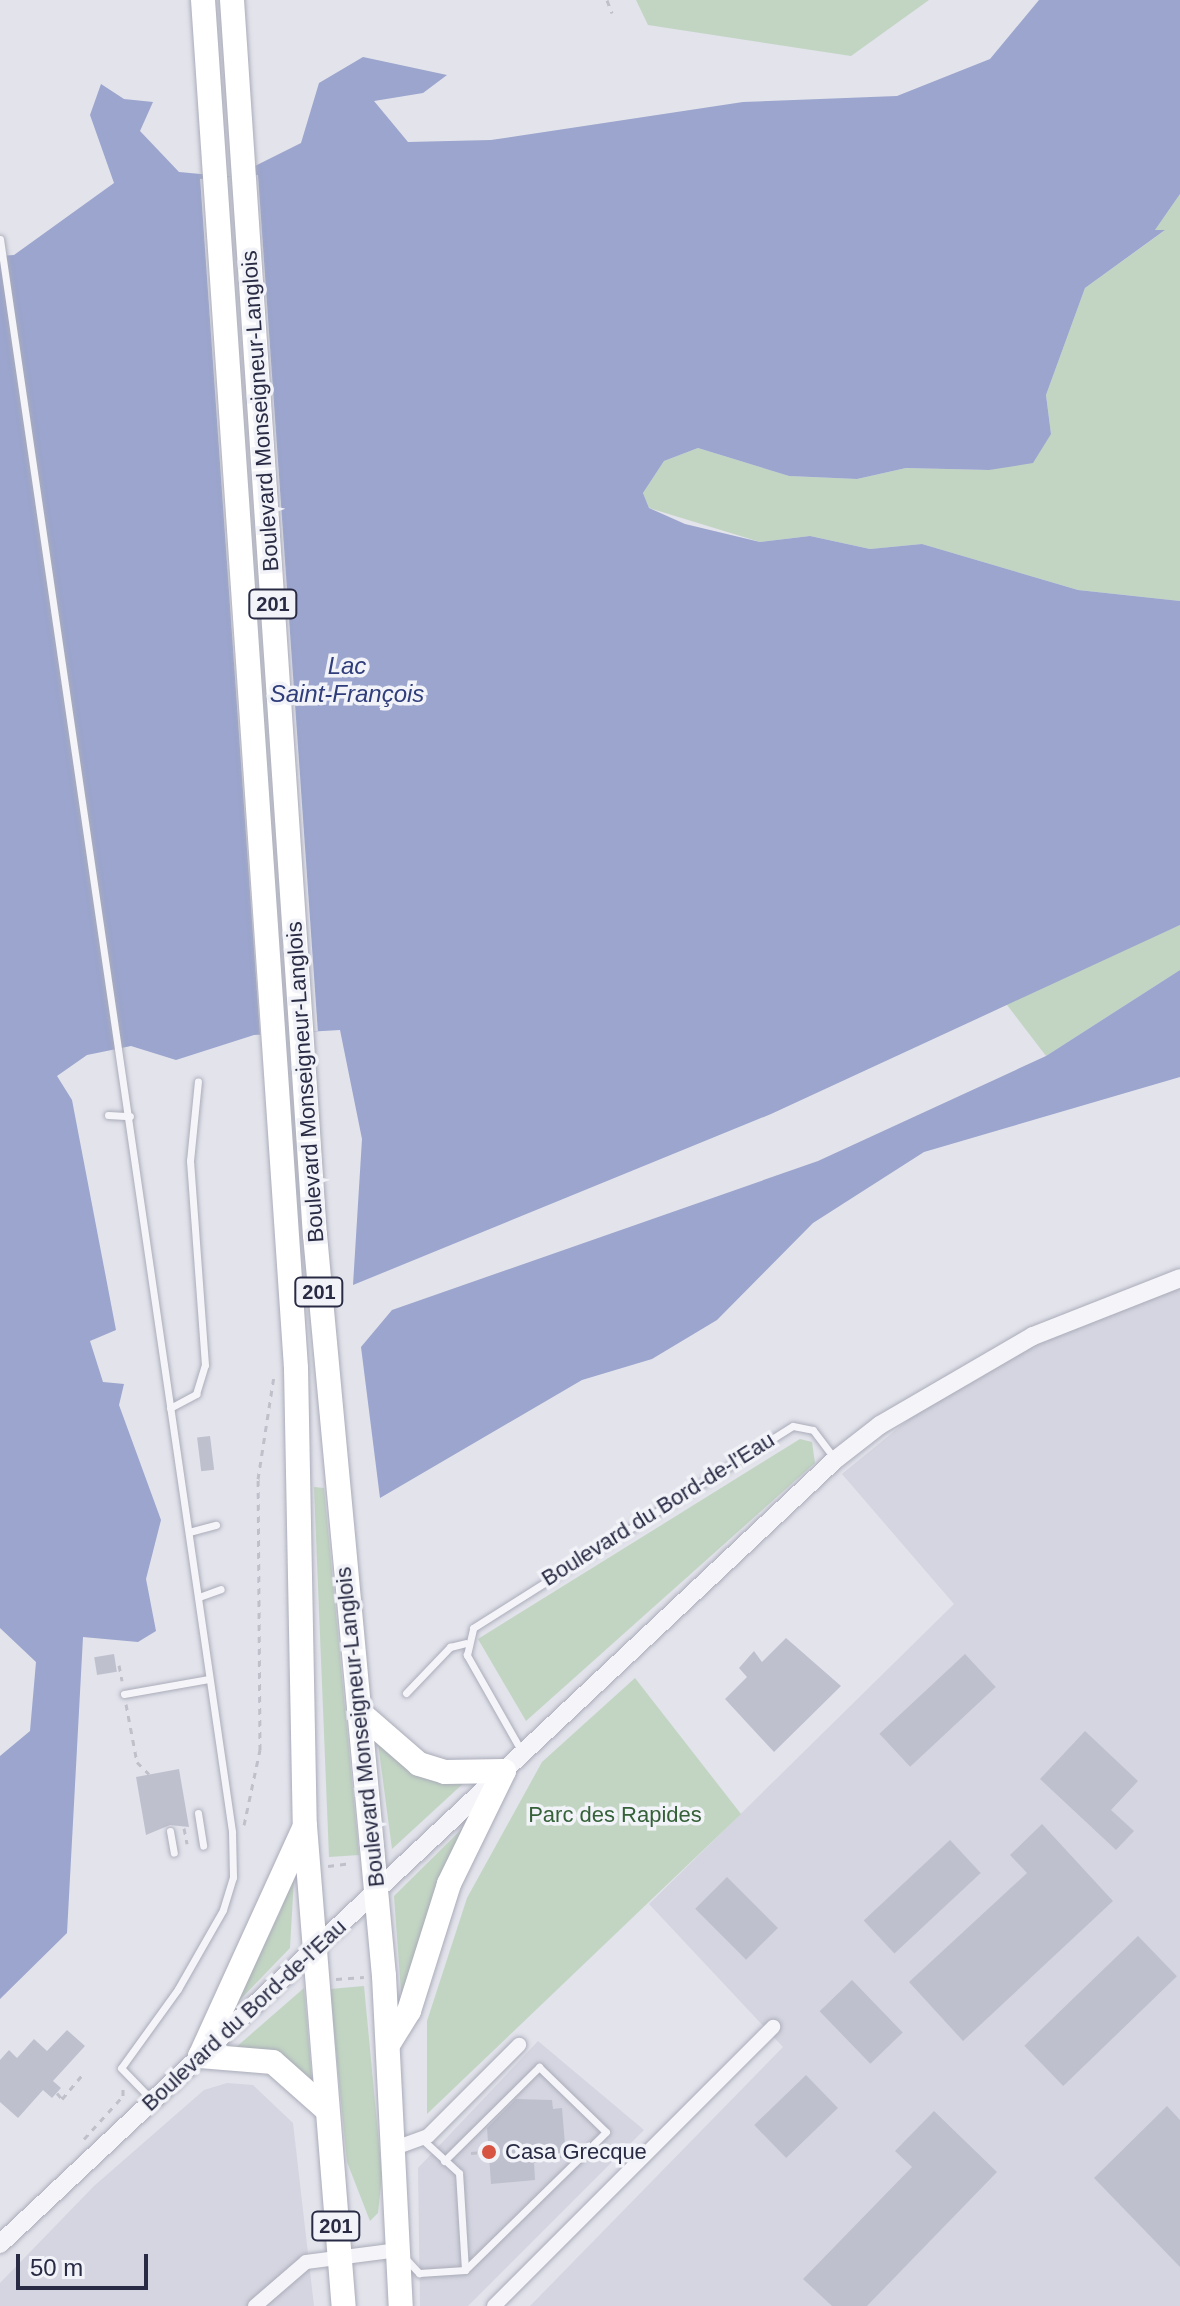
<!DOCTYPE html>
<html>
<head>
<meta charset="utf-8">
<style>
  body { margin:0 }
  #map { position:relative; width:1180px; height:2306px; overflow:hidden; background:#e2e3eb; font-family:Arial,sans-serif }
  div>[style] { position:absolute }
  .built>* { inset:0; background:#d4d5e0 }
  .green>* { inset:0; background:#c2d5c3 }
  .water>* { inset:0; background:#9ba5cd }
  .pier>* { inset:0; background:#e2e3eb; transform-origin:0 0 }
  .building>* { inset:0; background:#bfc0ce; transform-origin:0 0 }
  .path>* { height:3px; margin-top:-1.5px; transform-origin:0; background:repeating-linear-gradient(90deg,#c0c0ca 0 6px,transparent 0 12px) }
  .roads { filter:drop-shadow(0 0 2px #aaacb9) drop-shadow(0 0 2px #aaacb9) }
  .service>* { height:7px; margin:-3.5px; padding:0 3.5px; transform-origin:3.5px; border-radius:3.5px; background:#f5f5f9 }
  .minor>* { height:14px; margin:-7px; padding:0 7px; transform-origin:7px; border-radius:7px; background:#f5f5f9 }
  .tertiary>* { height:18px; margin:-9px; padding:0 9px; transform-origin:9px; border-radius:9px; background:#f5f5f9 }
  .trunk>* { height:24px; margin:-12px; padding:0 12px; transform-origin:12px; border-radius:12px; background:#fff }
  .dots>* { width:22px; height:22px; translate:-50% -50%; box-sizing:border-box; border:4px solid #f2f3f8; border-radius:50% }
  span { translate:-50% -50%; white-space:nowrap; text-align:center; line-height:1.15; -webkit-text-stroke:7px #f2f3f8; paint-order:stroke }
  .shield-label span { padding:2px 6px; background:#f2f3f8; border:2px solid; border-radius:6px; -webkit-text-stroke-width:0 }
  .shield-label { font-size:20px; color:#292b44; font-weight:700 }
  .street-label { font-size:22px; color:#292b44 }
  .park-label { font-size:22px; color:#356139 }
  .poi-label { font-size:22px; color:#292b44 }
  .left { translate:0 -50%; text-align:left }
  .water-label { font-size:24px; color:#303d7b; font-style:italic }
  .scale { position:absolute; left:16px; top:2254px; width:132px; height:36px; box-sizing:border-box; border:4px solid #292b44; border-top:0; padding-left:10px; font-size:24px; line-height:28px; white-space:nowrap; color:#292b44; -webkit-text-stroke:6px #f2f3f8; paint-order:stroke }
</style>
</head>
<body>
<div id="map">
  <div class="built">
    <i style="clip-path:polygon(1180px 1278px,1180px 2306px,530px 2306px,783px 2047px,649px 1904px,954px 1604px,842px 1474px,953px 1383px,1033px 1336px)"></i>
    <i style="clip-path:polygon(538px 2041px,644px 2130px,468px 2306px,420px 2306px,418px 2168px)"></i>
    <i style="clip-path:polygon(227px 2083px,253px 2085px,293px 2123px,314px 2306px,0 2306px,0 2283px,94px 2186px,204px 2090px)"></i>
  </div>
  <div class="green">
    <i style="clip-path:polygon(636px 0,929px 0,851px 56px,648px 25px)"></i>
    <i style="clip-path:polygon(1180px 194px,1180px 601px,1078px 590px,922px 544px,870px 549px,810px 536px,760px 542px,649px 508px,643px 493px,664px 461px,698px 448px,789px 476px,857px 479px,906px 468px,989px 470px,1051px 434px,1046px 395px,1085px 288px,1164px 231px,1155px 230px)"></i>
    <i style="clip-path:polygon(1180px 925px,1180px 970px,1046px 1056px,1004px 1001px)"></i>
    <i style="clip-path:polygon(800px 1439px,812px 1442px,815px 1463px,526px 1721px,478px 1639px)"></i>
    <i style="clip-path:polygon(314px 1487px,324px 1488px,359px 1855px,329px 1857px)"></i>
    <i style="clip-path:polygon(635px 1678px,741px 1814px,427px 2114px,427px 2021px,467px 1898px,542px 1762px)"></i>
    <i style="clip-path:polygon(378px 1743px,413px 1771px,467px 1780px,392px 1849px)"></i>
    <i style="clip-path:polygon(476px 1815px,402px 2005px,394px 1896px)"></i>
    <i style="clip-path:polygon(295px 1861px,290px 1948px,236px 2004px,281px 1910px)"></i>
    <i style="clip-path:polygon(364px 1986px,382px 2176px,378px 2213px,370px 2221px,347px 2162px,330px 1989px)"></i>
    <i style="clip-path:polygon(304px 1988px,312px 2081px,269px 2051px,234px 2049px)"></i>
  </div>
  <div class="water">
    <i style="clip-path:polygon(1039px 0,1180px 0,1180px 194px,1155px 230px,1165px 230px,1085px 288px,1046px 395px,1051px 434px,1033px 463px,989px 470px,906px 468px,857px 479px,789px 476px,698px 448px,664px 461px,643px 493px,649px 508px,685px 524px,760px 542px,810px 536px,870px 549px,922px 544px,1078px 590px,1180px 601px,1180px 925px,771px 1114px,353px 1285px,362px 1139px,340px 1030px,254px 1035px,176px 1060px,131px 1046px,87px 1055px,57px 1076px,72px 1100px,116px 1330px,90px 1341px,103px 1382px,124px 1384px,119px 1405px,161px 1520px,146px 1579px,156px 1631px,138px 1642px,83px 1637px,67px 1933px,0 1999px,0 1756px,30px 1731px,36px 1662px,0 1628px,0 256px,14px 255px,114px 183px,90px 115px,101px 84px,124px 99px,153px 102px,140px 131px,179px 172px,233px 177px,301px 143px,319px 83px,363px 57px,447px 75px,423px 93px,374px 101px,408px 142px,491px 140px,743px 102px,897px 96px,990px 59px)"></i>
    <i style="clip-path:polygon(1180px 970px,1180px 1077px,924px 1152px,813px 1223px,717px 1320px,652px 1359px,582px 1380px,380px 1498px,361px 1347px,392px 1310px,818px 1161px,1046px 1056px)"></i>
  </div>
  <div class="pier">
    <i style="left:258px;top:175px;width:858px;height:58px;rotate:86deg"></i>
  </div>
  <div class="building">
    <i style="left:210px;top:1436px;width:34px;height:13px;rotate:83deg"></i>
    <i style="clip-path:polygon(786px 1638px,841px 1686px,774px 1752px,725px 1699px,747px 1677px,739px 1668px,754px 1651px,762px 1662px)"></i>
    <i style="left:114px;top:1654px;width:18px;height:20px;rotate:81deg"></i>
    <i style="left:965px;top:1654px;width:45px;height:117px;rotate:47deg"></i>
    <i style="clip-path:polygon(1085px 1731px,1138px 1781px,1111px 1810px,1134px 1831px,1116px 1850px,1040px 1779px)"></i>
    <i style="clip-path:polygon(179px 1769px,189px 1827px,170px 1825px,146px 1835px,136px 1777px)"></i>
    <i style="clip-path:polygon(1042px 1824px,1113px 1901px,963px 2041px,909px 1982px,1027px 1873px,1010px 1855px)"></i>
    <i style="left:950px;top:1840px;width:45px;height:118px;rotate:47deg"></i>
    <i style="left:727px;top:1877px;width:72px;height:45px;rotate:45deg"></i>
    <i style="left:1138px;top:1936px;width:56px;height:158px;rotate:46deg"></i>
    <i style="left:852px;top:1980px;width:73px;height:45px;rotate:46deg"></i>
    <i style="clip-path:polygon(67px 2030px,85px 2046px,53px 2081px,61px 2088px,52px 2098px,43px 2090px,18px 2118px,0 2102px,0 2060px,9px 2050px,17px 2058px,34px 2039px,47px 2051px)"></i>
    <i style="left:806px;top:2075px;width:46px;height:72px;rotate:46deg"></i>
    <i style="clip-path:polygon(516px 2099px,552px 2100px,553px 2109px,562px 2108px,566px 2157px,534px 2163px,535px 2180px,491px 2184px,487px 2128px)"></i>
    <i style="clip-path:polygon(1167px 2106px,1180px 2120px,1180px 2267px,1094px 2178px)"></i>
    <i style="clip-path:polygon(934px 2111px,997px 2172px,867px 2306px,832px 2306px,803px 2279px,912px 2167px,895px 2151px)"></i>
  </div>
  <div class="path">
    <i style="left:607px;top:0;width:14px;rotate:69deg"></i>
    <i style="left:119px;top:1665px;width:16px;rotate:79deg"></i>
    <i style="left:126px;top:1704px;width:59px;rotate:79.3deg"></i>
    <i style="left:137px;top:1762px;width:17px;rotate:45deg"></i>
    <i style="left:244px;top:1825px;width:77px;rotate:-78deg"></i>
    <i style="left:260px;top:1750px;width:271px;rotate:-90.4deg"></i>
    <i style="left:258px;top:1479px;width:104px;rotate:-81.2deg"></i>
    <i style="left:184px;top:1828px;width:16px;rotate:79deg"></i>
    <i style="left:328px;top:1866px;width:24px;rotate:-7deg"></i>
    <i style="left:336px;top:1979px;width:28px;rotate:-4deg"></i>
    <i style="left:57px;top:2093px;width:8px;rotate:50deg"></i>
    <i style="left:62px;top:2099px;width:31px;rotate:-50deg"></i>
    <i style="left:84px;top:2139px;width:58px;rotate:-47.8deg"></i>
    <i style="left:123px;top:2096px;width:9px;rotate:-90deg"></i>
    <i style="left:471px;top:2153px;width:12px;rotate:-5deg"></i>
  </div>
  <div class="roads">
    <div class="service">
      <i style="left:0;top:239px;width:1610px;rotate:81.71deg"></i>
      <i style="left:232px;top:1832px;width:45px;rotate:88.7deg"></i>
      <i style="left:233px;top:1877px;width:34px;rotate:107deg"></i>
      <i style="left:223px;top:1910px;width:91px;rotate:119.7deg"></i>
      <i style="left:178px;top:1989px;width:97px;rotate:125.8deg"></i>
      <i style="left:121px;top:2068px;width:43px;rotate:45.9deg"></i>
      <i style="left:108px;top:1115px;width:22px;rotate:3deg"></i>
      <i style="left:170px;top:1408px;width:30px;rotate:-28deg"></i>
      <i style="left:196px;top:1394px;width:30px;rotate:-73deg"></i>
      <i style="left:205px;top:1365px;width:205px;rotate:-94.2deg"></i>
      <i style="left:190px;top:1161px;width:80px;rotate:-84.3deg"></i>
      <i style="left:189px;top:1532px;width:28px;rotate:-15deg"></i>
      <i style="left:199px;top:1597px;width:23px;rotate:-20deg"></i>
      <i style="left:406px;top:1693px;width:64px;rotate:-46.3deg"></i>
      <i style="left:450px;top:1647px;width:16px;rotate:-14deg"></i>
      <i style="left:124px;top:1694px;width:86px;rotate:-10deg"></i>
      <i style="left:522px;top:1752px;width:112px;rotate:-119.6deg"></i>
      <i style="left:467px;top:1655px;width:28px;rotate:-77deg"></i>
      <i style="left:473px;top:1628px;width:378px;rotate:-32.3deg"></i>
      <i style="left:793px;top:1426px;width:20px;rotate:11deg"></i>
      <i style="left:813px;top:1430px;width:35px;rotate:53deg"></i>
      <i style="left:198px;top:1813px;width:33px;rotate:81deg"></i>
      <i style="left:170px;top:1831px;width:22px;rotate:80deg"></i>
      <i style="left:444px;top:2161px;width:134px;rotate:-44.7deg"></i>
      <i style="left:539px;top:2067px;width:93px;rotate:44.1deg"></i>
      <i style="left:606px;top:2132px;width:197px;rotate:135.6deg"></i>
      <i style="left:405px;top:2258px;width:21px;rotate:47deg"></i>
      <i style="left:419px;top:2273px;width:46px;rotate:-3.7deg"></i>
      <i style="left:465px;top:2270px;width:97px;rotate:-93.5deg"></i>
      <i style="left:459px;top:2173px;width:49px;rotate:-137.5deg"></i>
    </div>
    <div class="minor">
      <i style="left:395px;top:2148px;width:35px;rotate:-20deg"></i>
      <i style="left:428px;top:2136px;width:129px;rotate:-45deg"></i>
      <i style="left:255px;top:2306px;width:67px;rotate:-40.8deg"></i>
      <i style="left:306px;top:2262px;width:93px;rotate:-7.4deg"></i>
      <i style="left:494px;top:2306px;width:395px;rotate:-45deg"></i>
    </div>
    <div class="tertiary">
      <i style="left:0;top:2244px;width:1145px;rotate:-43.2deg"></i>
      <i style="left:835px;top:1460px;width:57px;rotate:-37.9deg"></i>
      <i style="left:880px;top:1425px;width:177px;rotate:-30.2deg"></i>
      <i style="left:1033px;top:1336px;width:158px;rotate:-21.5deg"></i>
    </div>
    <div class="trunk">
      <i style="left:203px;top:0;width:1371px;rotate:86.11deg"></i>
      <i style="left:296px;top:1368px;width:458px;rotate:88.9deg"></i>
      <i style="left:305px;top:1826px;width:482px;rotate:85.4deg"></i>
      <i style="left:232px;top:0;width:1238px;rotate:86.16deg"></i>
      <i style="left:315px;top:1235px;width:744px;rotate:84.68deg"></i>
      <i style="left:384px;top:1976px;width:330px;rotate:87.1deg"></i>
      <i style="left:359px;top:1712px;width:79px;rotate:40.9deg"></i>
      <i style="left:419px;top:1764px;width:27px;rotate:17deg"></i>
      <i style="left:445px;top:1772px;width:59px;rotate:-1deg"></i>
      <i style="left:504px;top:1771px;width:126px;rotate:116deg"></i>
      <i style="left:449px;top:1884px;width:133px;rotate:107.5deg"></i>
      <i style="left:409px;top:2011px;width:39px;rotate:122deg"></i>
      <i style="left:305px;top:1826px;width:253px;rotate:114.5deg"></i>
      <i style="left:200px;top:2056px;width:73px;rotate:4.7deg"></i>
      <i style="left:273px;top:2062px;width:71px;rotate:41.6deg"></i>
    </div>
  </div>
  <div class="dots">
    <i style="left:489px;top:2152px;background:#d65441"></i>
  </div>
  <div class="shield-label">
    <span style="left:273px;top:604px">201</span>
    <span style="left:319px;top:1292px">201</span>
    <span style="left:336px;top:2226px">201</span>
  </div>
  <div class="street-label">
    <span style="left:260px;top:411px;rotate:-94deg">Boulevard Monseigneur-Langlois</span>
    <span style="left:305px;top:1082px;rotate:-94deg">Boulevard Monseigneur-Langlois</span>
    <span style="left:658px;top:1509px;rotate:-32deg">Boulevard du Bord-de-l'Eau</span>
    <span style="left:360px;top:1727px;rotate:-96deg">Boulevard Monseigneur-Langlois</span>
    <span style="left:244px;top:2015px;rotate:-43deg">Boulevard du Bord-de-l'Eau</span>
  </div>
  <div class="park-label">
    <span style="left:615px;top:1815px">Parc des Rapides</span>
  </div>
  <div class="poi-label">
    <span class="left" style="left:505px;top:2152px">Casa Grecque</span>
  </div>
  <div class="water-label">
    <span style="left:347px;top:680px">Lac<br>Saint-François</span>
  </div>
  <div class="scale">50 m</div>
</div>
</body>
</html>
